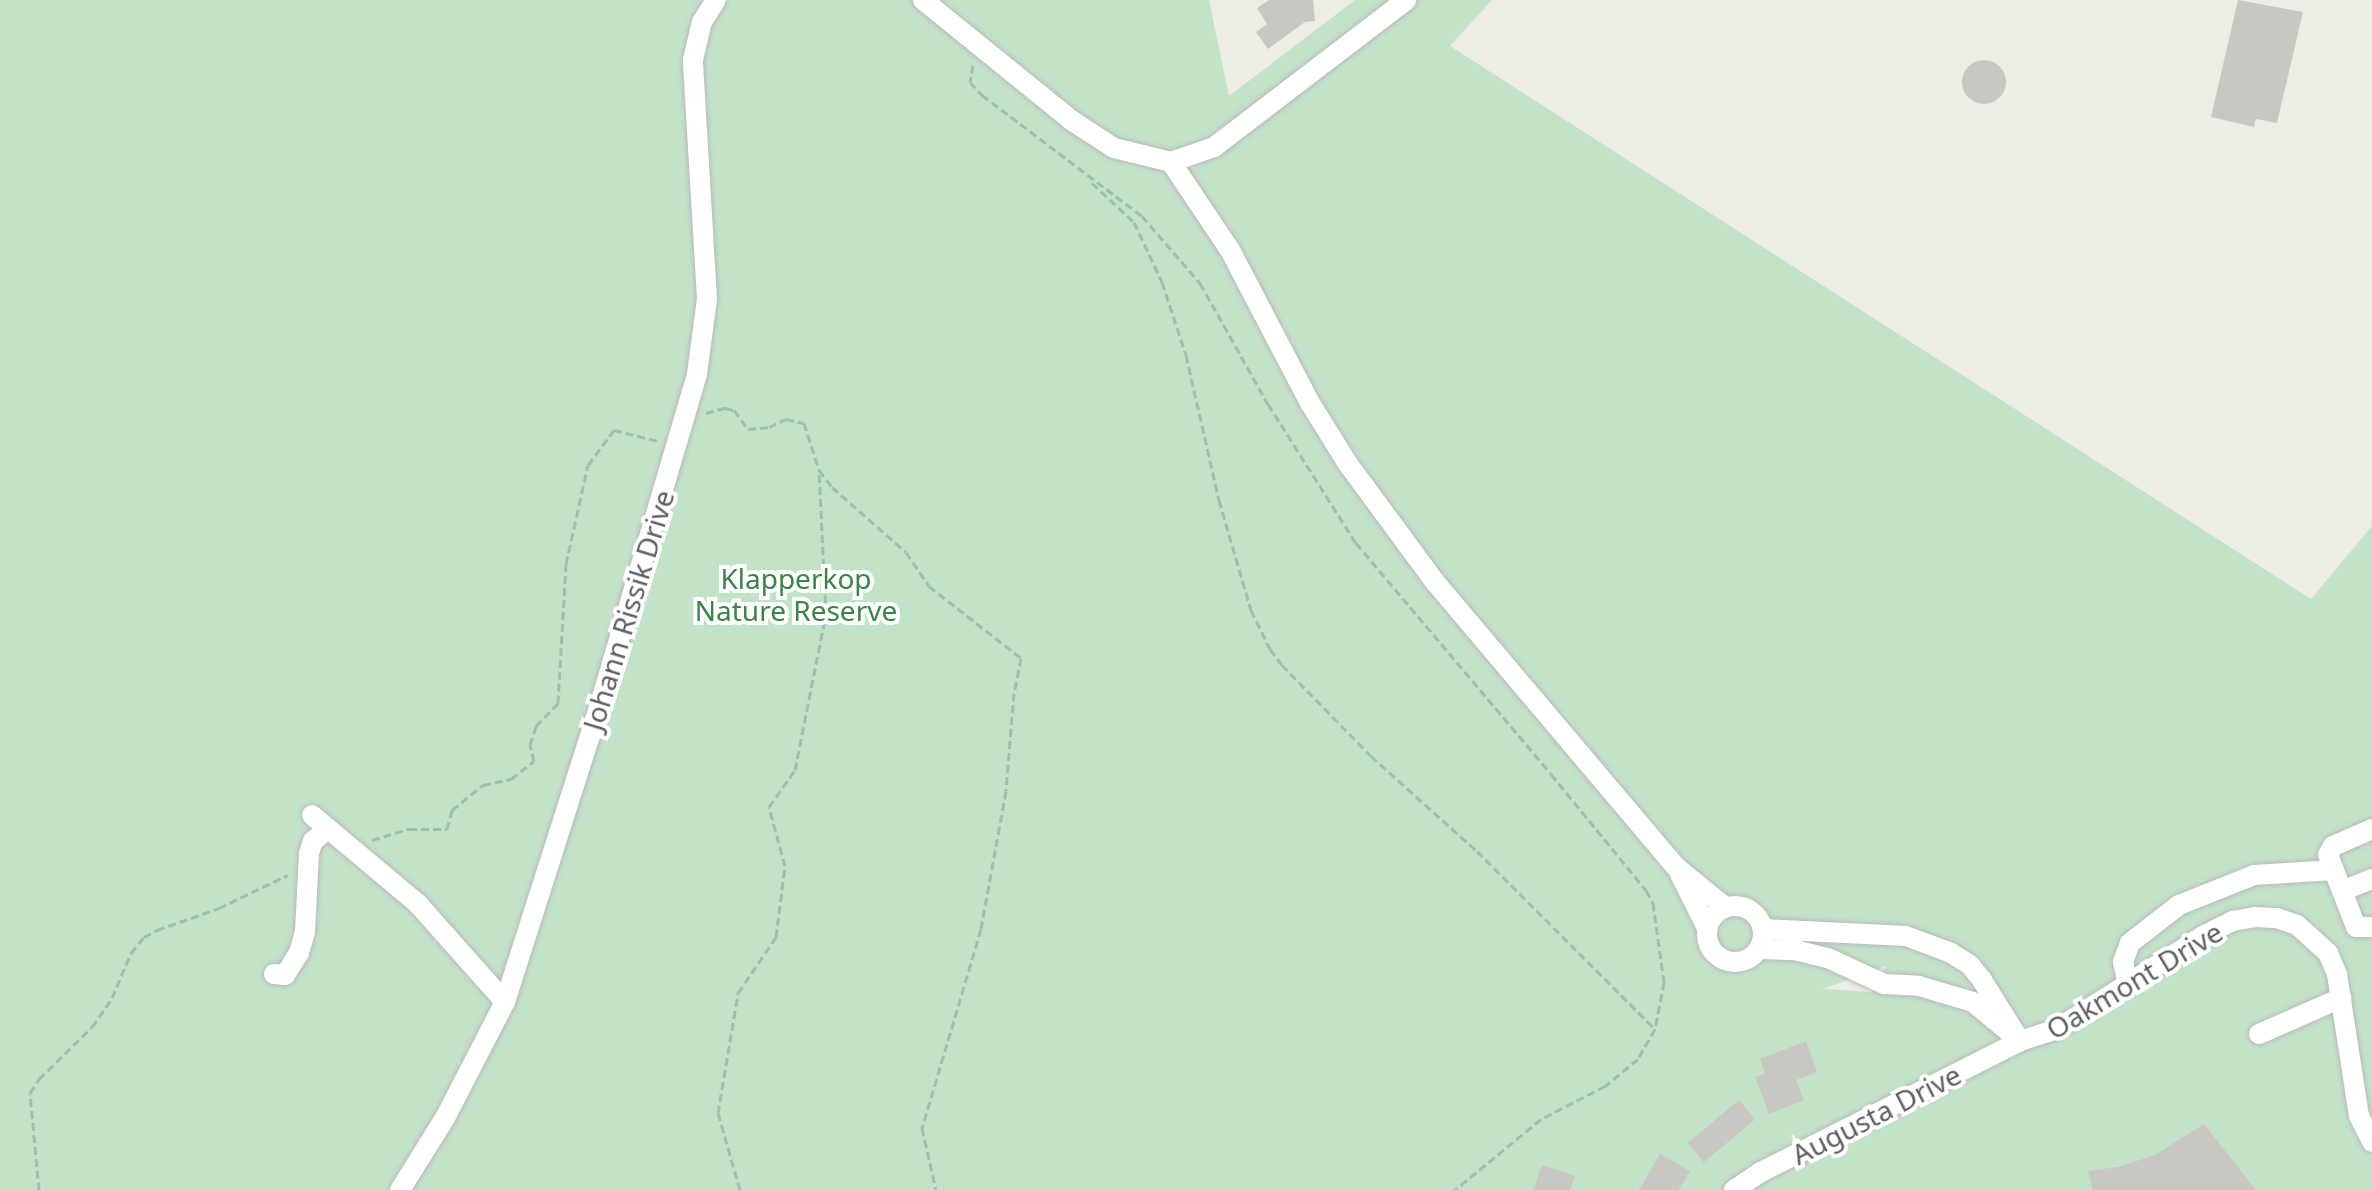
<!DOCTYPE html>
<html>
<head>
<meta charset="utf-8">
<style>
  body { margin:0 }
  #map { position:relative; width:2372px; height:1190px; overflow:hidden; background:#eeede5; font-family:"Noto Sans",sans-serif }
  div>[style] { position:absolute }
  .green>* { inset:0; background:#c3e3c8 }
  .building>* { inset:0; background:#c9c7c2; transform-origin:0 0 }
  .round { border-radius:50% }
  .path>* { height:3px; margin-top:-1.5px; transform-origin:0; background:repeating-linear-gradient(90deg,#9cc1ac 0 8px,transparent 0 12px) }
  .roads { filter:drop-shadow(0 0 2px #b7b9bd) drop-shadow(0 0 2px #b7b9bd) }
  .minor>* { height:20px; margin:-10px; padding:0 10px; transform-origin:10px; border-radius:10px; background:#fff }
  .minor>.ring { margin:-10px; padding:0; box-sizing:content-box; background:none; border:20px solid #fff; border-radius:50% }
  span { translate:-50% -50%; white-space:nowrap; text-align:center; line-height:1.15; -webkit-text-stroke:8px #fff; paint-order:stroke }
  .park-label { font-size:28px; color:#3d824b }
  .street-label { font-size:28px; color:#5c5f64 }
</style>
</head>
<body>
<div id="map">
  <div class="green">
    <i style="clip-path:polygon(evenodd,0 0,1209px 0,1229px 96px,1355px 0,1492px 0,1450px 46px,2311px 599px,2372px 526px,2372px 1190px,0 1190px,0 0,1885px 966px,1883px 979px,1873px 992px,1823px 989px,1885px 966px)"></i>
  </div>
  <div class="building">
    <i style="clip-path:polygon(1269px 0,1313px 0,1315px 21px,1305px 22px,1268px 49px,1256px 32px,1267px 24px,1257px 8px)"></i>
    <i style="clip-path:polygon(2238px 0,2303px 12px,2277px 123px,2256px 119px,2254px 127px,2211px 117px)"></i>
    <i class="round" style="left:1962px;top:60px;width:44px;height:44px"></i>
    <i style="clip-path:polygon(1806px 1041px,1817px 1072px,1796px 1080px,1804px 1100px,1769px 1114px,1755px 1077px,1765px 1074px,1760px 1059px)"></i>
    <i style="left:1739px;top:1100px;width:25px;height:67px;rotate:50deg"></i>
    <i style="clip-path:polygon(2204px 1124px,2256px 1190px,2093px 1190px,2088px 1171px,2118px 1167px,2155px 1155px)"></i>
    <i style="clip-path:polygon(1660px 1154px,1690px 1171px,1679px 1190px,1639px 1190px)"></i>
    <i style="clip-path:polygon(1542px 1165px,1575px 1176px,1570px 1190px,1533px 1190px)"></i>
  </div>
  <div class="path">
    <i style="left:973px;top:65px;width:17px;rotate:100deg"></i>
    <i style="left:970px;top:82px;width:18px;rotate:47deg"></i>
    <i style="left:982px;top:95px;width:201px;rotate:37.1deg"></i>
    <i style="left:1142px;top:216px;width:89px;rotate:49.1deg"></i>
    <i style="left:1200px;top:283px;width:139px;rotate:60.7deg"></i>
    <i style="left:1268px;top:404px;width:165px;rotate:57.7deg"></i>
    <i style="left:1356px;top:543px;width:302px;rotate:49.8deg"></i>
    <i style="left:1551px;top:774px;width:150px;rotate:50.7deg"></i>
    <i style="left:1646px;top:890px;width:15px;rotate:62deg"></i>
    <i style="left:1653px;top:903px;width:80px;rotate:82.1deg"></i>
    <i style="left:1664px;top:982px;width:48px;rotate:100.8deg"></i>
    <i style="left:1655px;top:1029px;width:34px;rotate:120deg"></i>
    <i style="left:1638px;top:1059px;width:43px;rotate:140.7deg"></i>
    <i style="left:1605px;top:1086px;width:72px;rotate:152.7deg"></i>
    <i style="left:1541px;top:1119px;width:112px;rotate:140.5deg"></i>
    <i style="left:1092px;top:183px;width:57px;rotate:42.9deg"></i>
    <i style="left:1134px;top:222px;width:66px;rotate:65deg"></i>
    <i style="left:1162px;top:282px;width:77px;rotate:71.8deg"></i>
    <i style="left:1186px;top:355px;width:149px;rotate:77.2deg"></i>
    <i style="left:1219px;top:500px;width:115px;rotate:73.8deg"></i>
    <i style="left:1251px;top:610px;width:43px;rotate:64deg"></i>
    <i style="left:1270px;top:649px;width:20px;rotate:53deg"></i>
    <i style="left:1282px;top:665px;width:127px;rotate:45.6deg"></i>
    <i style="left:1371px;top:756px;width:142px;rotate:41.9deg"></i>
    <i style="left:1477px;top:851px;width:252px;rotate:45deg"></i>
    <i style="left:706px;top:413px;width:20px;rotate:-15deg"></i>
    <i style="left:725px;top:408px;width:9px;rotate:13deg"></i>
    <i style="left:734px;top:410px;width:24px;rotate:54deg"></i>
    <i style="left:748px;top:429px;width:21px;rotate:-5deg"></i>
    <i style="left:769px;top:427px;width:19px;rotate:-25deg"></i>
    <i style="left:786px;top:419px;width:18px;rotate:13deg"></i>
    <i style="left:804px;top:423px;width:49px;rotate:72.3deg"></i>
    <i style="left:819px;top:470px;width:21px;rotate:53deg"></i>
    <i style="left:832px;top:487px;width:98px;rotate:41.3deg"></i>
    <i style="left:906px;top:552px;width:41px;rotate:55.9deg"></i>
    <i style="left:929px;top:586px;width:117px;rotate:38deg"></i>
    <i style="left:1021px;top:658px;width:36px;rotate:101deg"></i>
    <i style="left:1014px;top:693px;width:98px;rotate:94.7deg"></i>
    <i style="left:1006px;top:791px;width:140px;rotate:100.3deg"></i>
    <i style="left:981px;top:929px;width:208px;rotate:106.5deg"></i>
    <i style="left:922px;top:1128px;width:64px;rotate:77.3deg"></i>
    <i style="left:372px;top:840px;width:39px;rotate:-17deg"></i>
    <i style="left:409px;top:829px;width:38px"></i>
    <i style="left:447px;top:829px;width:20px;rotate:-75deg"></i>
    <i style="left:452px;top:810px;width:40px;rotate:-39deg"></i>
    <i style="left:483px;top:785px;width:29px;rotate:-12deg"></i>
    <i style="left:511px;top:779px;width:29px;rotate:-38deg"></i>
    <i style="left:534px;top:761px;width:16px;rotate:-104deg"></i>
    <i style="left:530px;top:745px;width:20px;rotate:-72deg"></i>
    <i style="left:536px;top:726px;width:32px;rotate:-46deg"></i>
    <i style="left:558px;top:703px;width:139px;rotate:-86.7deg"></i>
    <i style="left:566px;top:564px;width:101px;rotate:-77.5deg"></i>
    <i style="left:588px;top:465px;width:44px;rotate:-53.4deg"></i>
    <i style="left:614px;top:430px;width:45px;rotate:14deg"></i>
    <i style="left:39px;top:1190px;width:97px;rotate:-95.3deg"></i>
    <i style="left:30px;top:1093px;width:17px;rotate:-57deg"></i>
    <i style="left:39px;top:1079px;width:74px;rotate:-44.5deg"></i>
    <i style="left:92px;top:1027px;width:35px;rotate:-55deg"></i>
    <i style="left:112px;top:998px;width:49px;rotate:-67.1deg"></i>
    <i style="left:131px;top:953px;width:21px;rotate:-51deg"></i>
    <i style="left:144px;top:937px;width:15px;rotate:-28deg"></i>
    <i style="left:157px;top:930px;width:66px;rotate:-19.5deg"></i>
    <i style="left:219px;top:908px;width:76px;rotate:-25.6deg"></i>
    <i style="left:740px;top:1190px;width:80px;rotate:-105.9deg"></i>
    <i style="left:718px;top:1113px;width:122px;rotate:-80.5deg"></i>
    <i style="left:738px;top:993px;width:68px;rotate:-55.8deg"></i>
    <i style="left:776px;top:937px;width:72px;rotate:-82.8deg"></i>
    <i style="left:785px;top:866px;width:61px;rotate:-105.2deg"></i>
    <i style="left:769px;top:807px;width:45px;rotate:-54.9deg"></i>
    <i style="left:795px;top:770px;width:159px;rotate:-78.8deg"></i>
    <i style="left:826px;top:614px;width:144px;rotate:-92.8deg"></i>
  </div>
  <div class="roads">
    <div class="minor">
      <i style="left:923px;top:0;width:191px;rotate:39deg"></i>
      <i style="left:1071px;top:120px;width:51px;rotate:33.1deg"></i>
      <i style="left:1114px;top:148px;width:59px;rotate:13.8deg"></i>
      <i style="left:1171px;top:162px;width:46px;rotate:-19.2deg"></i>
      <i style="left:1214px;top:147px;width:242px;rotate:-37.4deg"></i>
      <i style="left:1171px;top:162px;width:106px;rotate:56.2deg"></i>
      <i style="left:1230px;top:250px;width:173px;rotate:62.4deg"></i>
      <i style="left:1310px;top:403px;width:72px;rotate:58.1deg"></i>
      <i style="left:1348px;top:464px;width:147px;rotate:53.6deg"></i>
      <i style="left:1435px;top:582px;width:373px;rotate:49.8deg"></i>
      <i style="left:1676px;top:867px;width:63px;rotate:39.2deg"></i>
      <i style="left:312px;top:815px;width:138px;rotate:40deg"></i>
      <i style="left:418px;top:904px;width:131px;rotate:48.4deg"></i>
      <i style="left:2372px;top:829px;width:43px;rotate:156.4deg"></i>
      <i style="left:2333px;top:846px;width:10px;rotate:119deg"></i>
      <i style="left:2328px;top:855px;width:77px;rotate:68.7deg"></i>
      <i style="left:2356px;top:927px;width:16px"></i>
      <i style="left:1680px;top:874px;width:60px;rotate:63.4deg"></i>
      <i style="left:2342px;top:891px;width:32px;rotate:-22deg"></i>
      <i class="ring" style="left:1707px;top:906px;width:36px;height:36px"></i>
      <i style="left:1763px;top:929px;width:143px;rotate:2.8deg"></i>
      <i style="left:1906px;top:936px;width:48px;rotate:20.7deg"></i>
      <i style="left:1951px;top:953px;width:22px;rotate:32deg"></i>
      <i style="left:1970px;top:965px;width:19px;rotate:51deg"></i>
      <i style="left:1982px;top:980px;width:72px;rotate:58.1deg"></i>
      <i style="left:1761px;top:949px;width:34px;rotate:2deg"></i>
      <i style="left:1795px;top:950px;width:34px;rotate:14deg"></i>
      <i style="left:1828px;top:958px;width:62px;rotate:24.9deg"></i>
      <i style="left:1884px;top:984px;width:35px;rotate:3deg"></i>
      <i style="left:1919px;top:986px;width:56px;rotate:16.5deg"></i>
      <i style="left:1973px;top:1002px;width:45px;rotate:39.6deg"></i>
      <i style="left:274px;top:974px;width:11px;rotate:5deg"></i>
      <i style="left:285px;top:975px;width:26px;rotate:-58deg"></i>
      <i style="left:299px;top:953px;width:22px;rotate:-74deg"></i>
      <i style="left:305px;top:932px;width:79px;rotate:-87.1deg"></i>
      <i style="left:309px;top:853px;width:13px;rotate:-72deg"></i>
      <i style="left:313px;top:841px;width:19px;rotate:-39deg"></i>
      <i style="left:2128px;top:984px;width:23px;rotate:-103deg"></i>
      <i style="left:2123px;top:962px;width:20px;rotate:-70deg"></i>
      <i style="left:2130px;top:943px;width:62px;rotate:-37.8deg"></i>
      <i style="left:2179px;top:905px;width:81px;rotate:-21.8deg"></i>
      <i style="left:2254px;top:875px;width:80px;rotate:-3.6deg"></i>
      <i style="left:2259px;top:1034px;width:90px;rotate:-23.7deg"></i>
      <i style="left:400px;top:1190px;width:85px;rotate:-58deg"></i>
      <i style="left:445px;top:1118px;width:131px;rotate:-62.7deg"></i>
      <i style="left:505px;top:1002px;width:313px;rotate:-72.3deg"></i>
      <i style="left:600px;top:704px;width:344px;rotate:-73.6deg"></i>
      <i style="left:697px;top:374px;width:76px;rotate:-82.4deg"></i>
      <i style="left:707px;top:299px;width:239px;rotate:-93.4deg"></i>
      <i style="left:693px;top:60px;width:39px;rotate:-77deg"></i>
      <i style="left:702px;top:22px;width:26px;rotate:-58deg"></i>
      <i style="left:1734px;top:1190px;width:32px;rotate:-34deg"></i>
      <i style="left:1761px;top:1172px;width:290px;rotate:-26.8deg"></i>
      <i style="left:2020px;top:1041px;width:39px;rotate:-18deg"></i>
      <i style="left:2057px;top:1029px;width:173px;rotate:-32.5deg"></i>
      <i style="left:2203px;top:936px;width:34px;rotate:-27deg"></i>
      <i style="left:2233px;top:921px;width:22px;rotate:-10deg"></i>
      <i style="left:2255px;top:917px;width:22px;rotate:3deg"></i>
      <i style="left:2277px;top:918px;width:21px;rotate:19deg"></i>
      <i style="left:2297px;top:925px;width:42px;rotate:42.1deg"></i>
      <i style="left:2328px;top:953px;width:23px;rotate:67deg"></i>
      <i style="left:2337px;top:974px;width:144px;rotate:81.2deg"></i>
      <i style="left:2359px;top:1116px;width:29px;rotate:63deg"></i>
    </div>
  </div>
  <div class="park-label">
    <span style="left:796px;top:594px">Klapperkop<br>Nature Reserve</span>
  </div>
  <div class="street-label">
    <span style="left:628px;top:610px;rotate:-73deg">Johann Rissik Drive</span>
    <span style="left:2134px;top:980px;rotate:-31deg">Oakmont Drive</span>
    <span style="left:1876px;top:1114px;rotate:-27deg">Augusta Drive</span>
  </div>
</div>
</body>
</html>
